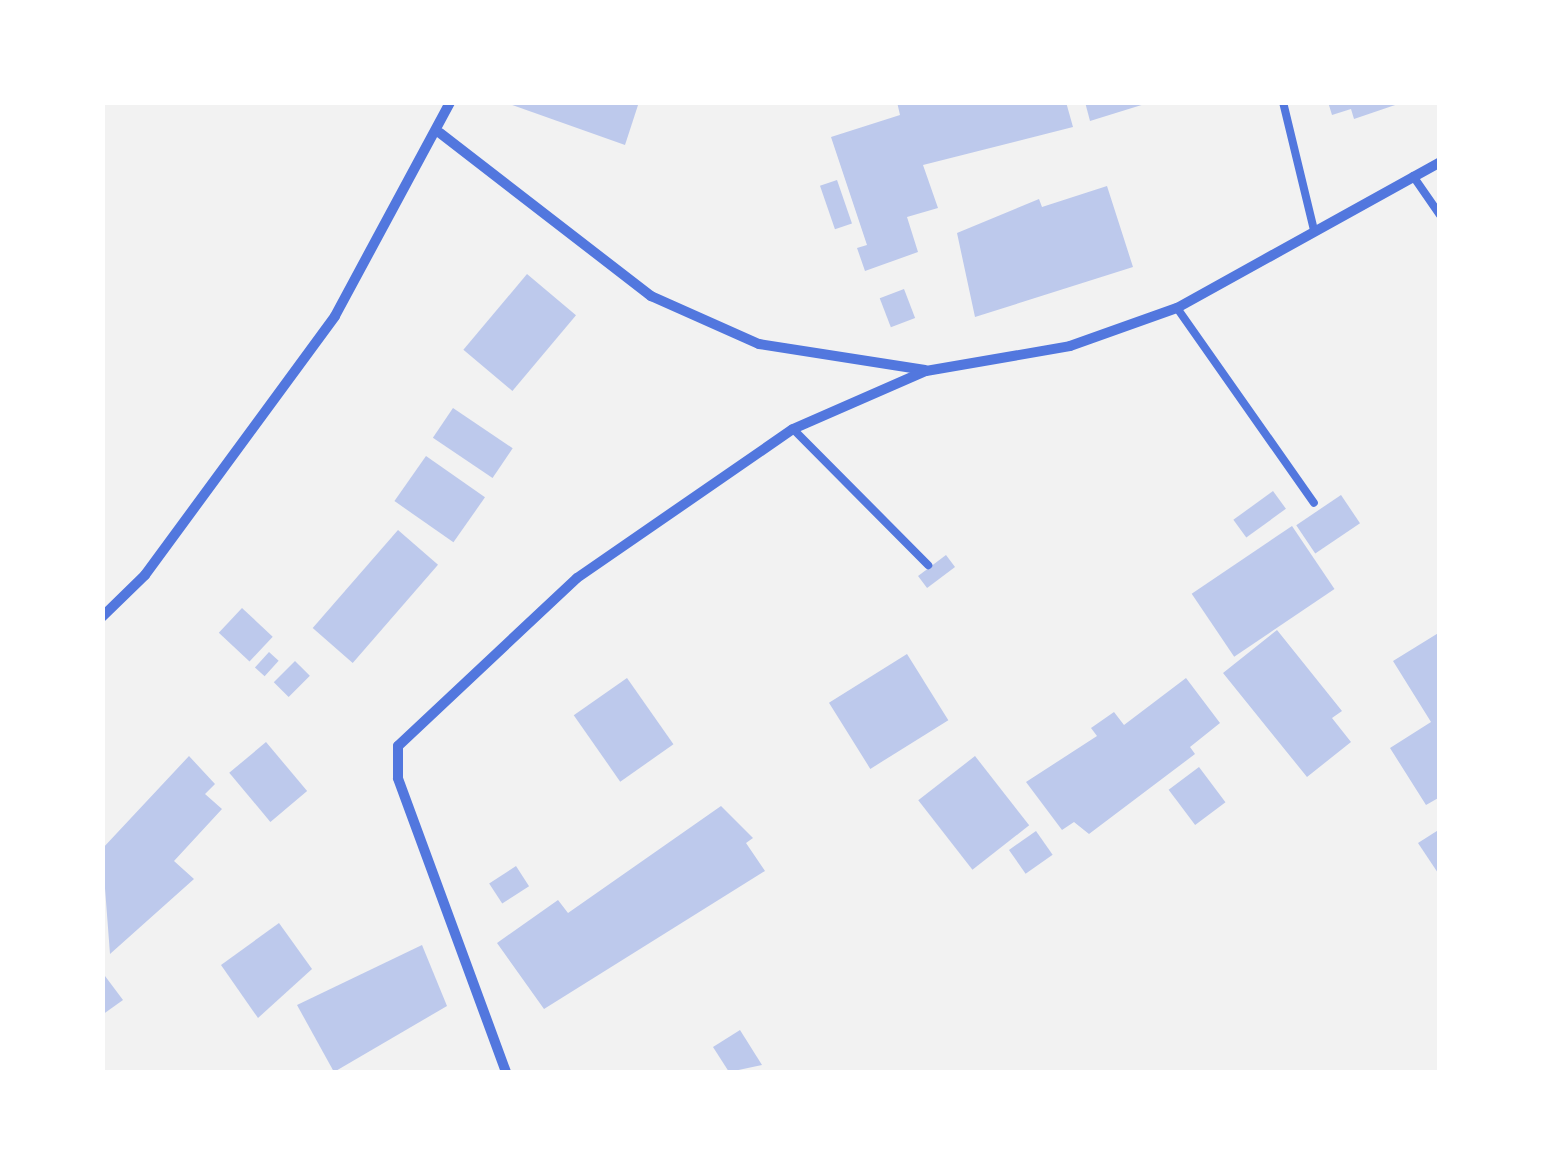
<!DOCTYPE html>
<html>
<head>
<meta charset="utf-8">
<style>
  body { margin:0 }
  #map { position:relative; width:1542px; height:1175px; overflow:hidden; background:#f2f2f2; font-family:Montserrat,sans-serif }
  div>[style] { position:absolute }
  .building>* { inset:0; background:#bdc9ec; transform-origin:0 0 }
  .service>* { height:8px; margin:-4px; padding:0 4px; transform-origin:4px; border-radius:4px; background:#5277de }
  .minor>* { height:10px; margin:-5px; padding:0 5px; transform-origin:5px; border-radius:5px; background:#5277de }
  span { translate:-50% -50%; white-space:nowrap; text-align:center; line-height:1.15; -webkit-text-stroke:8px #fff; paint-order:stroke }
  .frame { position:absolute; inset:0; border:105px solid #fff; pointer-events:none }
</style>
</head>
<body>
<div id="map">
  <div class="building">
    <i style="clip-path:polygon(504px 102px,639px 102px,625px 145px)"></i>
    <i style="clip-path:polygon(897px 102px,1066px 102px,1073px 127px,923px 165px,938px 208px,907px 217px,918px 252px,865px 271px,857px 248px,867px 245px,831px 137px,900px 115px)"></i>
    <i style="clip-path:polygon(1085px 102px,1148px 102px,1148px 103px,1090px 121px)"></i>
    <i style="clip-path:polygon(1328px 102px,1401px 102px,1401px 103px,1354px 119px,1351px 109px,1332px 115px)"></i>
    <i style="left:837px;top:180px;width:46px;height:18px;rotate:71deg"></i>
    <i style="clip-path:polygon(1107px 186px,1133px 267px,975px 317px,957px 233px,1039px 199px,1042px 207px)"></i>
    <i style="left:527px;top:274px;width:64px;height:99px;rotate:40deg"></i>
    <i style="left:904px;top:289px;width:31px;height:26px;rotate:69deg"></i>
    <i style="left:453px;top:408px;width:72px;height:36px;rotate:34deg"></i>
    <i style="left:426px;top:456px;width:72px;height:55px;rotate:35deg"></i>
    <i style="left:1273px;top:491px;width:22px;height:49px;rotate:54deg"></i>
    <i style="left:1341px;top:495px;width:34px;height:54px;rotate:56deg"></i>
    <i style="left:1292px;top:526px;width:76px;height:121px;rotate:56deg"></i>
    <i style="left:398px;top:530px;width:53px;height:130px;rotate:41deg"></i>
    <i style="left:946px;top:555px;width:15px;height:35px;rotate:53deg"></i>
    <i style="left:242px;top:608px;width:42px;height:34px;rotate:43deg"></i>
    <i style="clip-path:polygon(1277px 630px,1342px 711px,1332px 718px,1351px 742px,1307px 777px,1223px 673px)"></i>
    <i style="clip-path:polygon(1440px 632px,1440px 797px,1426px 805px,1390px 748px,1431px 722px,1393px 661px)"></i>
    <i style="left:269px;top:652px;width:13px;height:21px;rotate:42deg"></i>
    <i style="left:907px;top:654px;width:78px;height:92px;rotate:58deg"></i>
    <i style="left:295px;top:661px;width:21px;height:30px;rotate:45deg"></i>
    <i style="left:627px;top:678px;width:81px;height:65px;rotate:55deg"></i>
    <i style="clip-path:polygon(1186px 678px,1220px 723px,1190px 747px,1195px 754px,1089px 834px,1074px 822px,1062px 830px,1026px 782px,1097px 736px,1091px 728px,1114px 712px,1124px 725px)"></i>
    <i style="left:266px;top:742px;width:64px;height:48px;rotate:50deg"></i>
    <i style="clip-path:polygon(189px 756px,215px 784px,205px 794px,222px 809px,174px 861px,194px 879px,110px 954px,102px 849px)"></i>
    <i style="left:975px;top:756px;width:88px;height:72px;rotate:52deg"></i>
    <i style="left:1199px;top:767px;width:44px;height:38px;rotate:53deg"></i>
    <i style="clip-path:polygon(721px 806px,753px 838px,746px 843px,765px 871px,544px 1009px,497px 943px,558px 900px,568px 913px)"></i>
    <i style="clip-path:polygon(1440px 829px,1440px 876px,1418px 843px)"></i>
    <i style="left:1036px;top:831px;width:29px;height:33px;rotate:55deg"></i>
    <i style="left:516px;top:866px;width:24px;height:32px;rotate:57deg"></i>
    <i style="clip-path:polygon(279px 923px,312px 969px,258px 1018px,221px 965px)"></i>
    <i style="clip-path:polygon(422px 945px,447px 1006px,334px 1072px,297px 1005px)"></i>
    <i style="clip-path:polygon(102px 972px,123px 1000px,102px 1015px)"></i>
    <i style="clip-path:polygon(740px 1030px,762px 1065px,729px 1072px,713px 1047px)"></i>
  </div>
  <div class="service">
    <i style="left:1283px;top:102px;width:132px;rotate:76.4deg"></i>
    <i style="left:1413px;top:176px;width:47px;rotate:55.3deg"></i>
    <i style="left:1177px;top:308px;width:238px;rotate:54.9deg"></i>
    <i style="left:793px;top:429px;width:192px;rotate:45.2deg"></i>
  </div>
  <div class="minor">
    <i style="left:440px;top:133px;width:267px;rotate:37.7deg"></i>
    <i style="left:651px;top:296px;width:118px;rotate:24deg"></i>
    <i style="left:759px;top:344px;width:168px;rotate:8.9deg"></i>
    <i style="left:102px;top:617px;width:60px;rotate:-44.3deg"></i>
    <i style="left:145px;top:575px;width:321px;rotate:-53.7deg"></i>
    <i style="left:335px;top:316px;width:243px;rotate:-61.7deg"></i>
    <i style="left:506px;top:1072px;width:313px;rotate:-110.2deg"></i>
    <i style="left:398px;top:778px;width:32px;rotate:-90deg"></i>
    <i style="left:398px;top:746px;width:245px;rotate:-43.2deg"></i>
    <i style="left:577px;top:578px;width:262px;rotate:-34.6deg"></i>
    <i style="left:793px;top:429px;width:145px;rotate:-23.6deg"></i>
    <i style="left:926px;top:371px;width:146px;rotate:-9.8deg"></i>
    <i style="left:1070px;top:346px;width:114px;rotate:-19.6deg"></i>
    <i style="left:1177px;top:308px;width:301px;rotate:-29deg"></i>
  </div>
  <div class="frame"></div>
</div>
</body>
</html>
